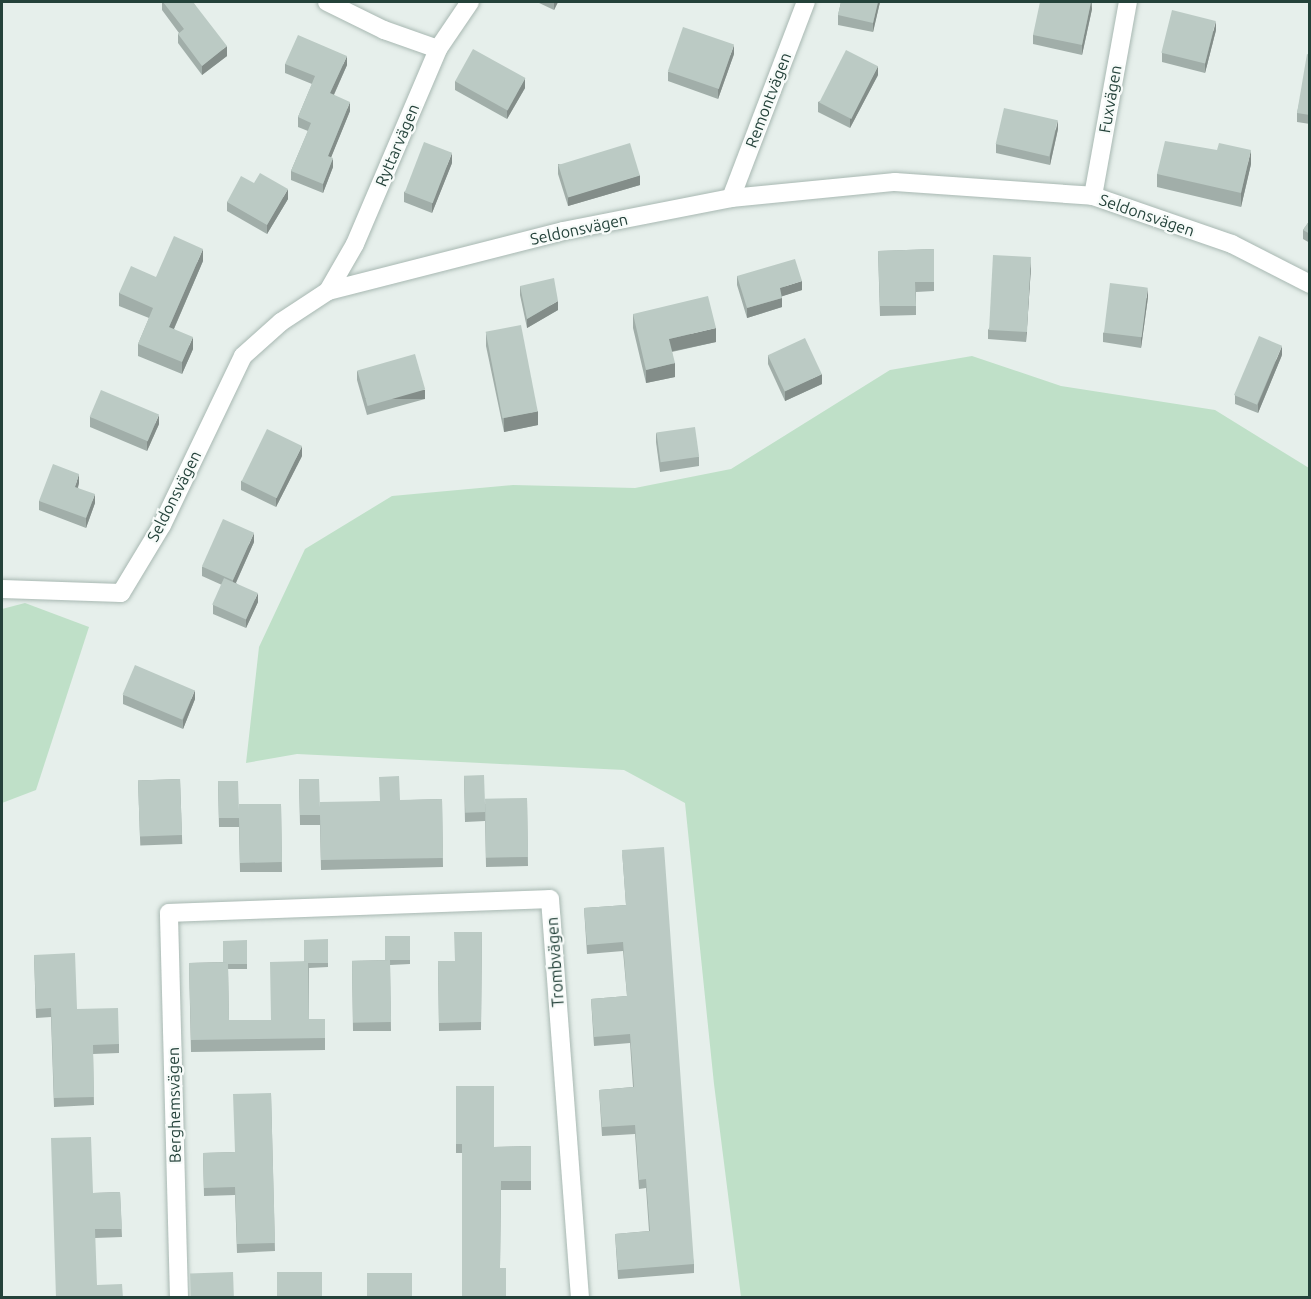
<!DOCTYPE html>
<html>
<head>
<meta charset="utf-8">
<style>
  body { margin:0 }
  #map { position:relative; width:1311px; height:1299px; overflow:hidden; background:#e6efeb; font-family:Ubuntu,sans-serif }
  div>[style] { position:absolute }
  .green>* { inset:0; background:#bfe0c8 }
  .roads { filter:drop-shadow(0 0 2px #a8b8b2) drop-shadow(0 0 2px #a8b8b2) }
  .minor>* { height:18px; margin:-9px; padding:0 9px; transform-origin:9px; border-radius:9px; background:#fff }
  .wall>* { inset:0; background:#a1aea9; transform-origin:0 0 }
  .shaded-wall>* { inset:0; background:#838d89; transform-origin:0 0 }
  .building>* { inset:0; background:#bbcac4; transform-origin:0 0 }
  span { translate:-50% -50%; white-space:nowrap; text-align:center; line-height:1.15; -webkit-text-stroke:4.5px #f7fbf9; paint-order:stroke }
  .street-label { font-size:16px; color:#24423a }
  .frame { position:absolute; inset:0; border:3px solid #24423a; pointer-events:none }
</style>
</head>
<body>
<div id="map">
  <div class="green">
    <i style="clip-path:polygon(972px 356px,1061px 386px,1215px 410px,1309px 468px,1309px 1297px,741px 1297px,714px 1084px,685px 803px,624px 770px,297px 754px,246px 763px,259px 647px,305px 549px,392px 496px,513px 485px,635px 488px,731px 469px,890px 370px)"></i>
    <i style="clip-path:polygon(25px 603px,89px 627px,36px 790px,2px 803px,2px 609px)"></i>
  </div>
  <div class="roads">
    <div class="minor">
      <i style="left:327px;top:2px;width:64px;rotate:26.2deg"></i>
      <i style="left:384px;top:30px;width:57px;rotate:19.4deg"></i>
      <i style="left:1093px;top:196px;width:197px;rotate:-79.8deg"></i>
      <i style="left:731px;top:198px;width:210px;rotate:-69.1deg"></i>
      <i style="left:328px;top:291px;width:54px;rotate:-60.1deg"></i>
      <i style="left:355px;top:244px;width:212px;rotate:-66.9deg"></i>
      <i style="left:438px;top:49px;width:57px;rotate:-55.8deg"></i>
      <i style="left:2px;top:589px;width:119px;rotate:1.9deg"></i>
      <i style="left:121px;top:593px;width:79px;rotate:-58.9deg"></i>
      <i style="left:162px;top:525px;width:187px;rotate:-64.4deg"></i>
      <i style="left:243px;top:356px;width:51px;rotate:-41.8deg"></i>
      <i style="left:281px;top:322px;width:56px;rotate:-33.4deg"></i>
      <i style="left:328px;top:291px;width:243px;rotate:-14.3deg"></i>
      <i style="left:563px;top:231px;width:171px;rotate:-11.1deg"></i>
      <i style="left:731px;top:198px;width:165px;rotate:-5.6deg"></i>
      <i style="left:895px;top:182px;width:198px;rotate:4deg"></i>
      <i style="left:1093px;top:196px;width:147px;rotate:19.1deg"></i>
      <i style="left:1232px;top:244px;width:88px;rotate:27.1deg"></i>
      <i style="left:179px;top:1298px;width:385px;rotate:-91.5deg"></i>
      <i style="left:169px;top:913px;width:381px;rotate:-2.1deg"></i>
      <i style="left:550px;top:899px;width:400px;rotate:85.7deg"></i>
    </div>
  </div>
  <div class="wall">
    <i style="clip-path:polygon(162px 2px,193px 2px,227px 56px,202px 75px,178px 43px,178px 34px,179px 33px,162px 10px)"></i>
    <i style="clip-path:polygon(537px 2px,558px 2px,554px 10px)"></i>
    <i style="clip-path:polygon(841px 2px,880px 2px,873px 32px,838px 25px,838px 15px)"></i>
    <i style="clip-path:polygon(1092px 2px,1092px 9px,1082px 55px,1033px 44px,1033px 35px)"></i>
    <i style="clip-path:polygon(1216px 30px,1205px 73px,1162px 62px,1162px 53px)"></i>
    <i style="clip-path:polygon(734px 54px,718px 99px,668px 81px,668px 72px)"></i>
    <i style="clip-path:polygon(1310px 55px,1310px 124px,1297px 122px,1297px 113px)"></i>
    <i style="clip-path:polygon(285px 64px,347px 65px,334px 95px,350px 111px,331px 157px,333px 167px,323px 193px,291px 180px,291px 171px,308px 131px,298px 127px,298px 117px,312px 84px,285px 73px)"></i>
    <i style="clip-path:polygon(878px 75px,850px 128px,818px 112px,818px 102px)"></i>
    <i style="clip-path:polygon(455px 81px,525px 88px,507px 119px,455px 90px)"></i>
    <i style="clip-path:polygon(1058px 129px,1050px 165px,996px 153px,996px 144px)"></i>
    <i style="clip-path:polygon(452px 163px,432px 213px,404px 202px,404px 192px)"></i>
    <i style="clip-path:polygon(558px 164px,640px 185px,568px 206px,558px 174px)"></i>
    <i style="clip-path:polygon(1251px 164px,1241px 207px,1157px 187px,1157px 174px)"></i>
    <i style="clip-path:polygon(254px 183px,288px 199px,267px 234px,227px 211px,227px 202px)"></i>
    <i style="clip-path:polygon(1310px 220px,1310px 243px,1303px 239px,1303px 230px)"></i>
    <i style="clip-path:polygon(934px 249px,934px 291px,916px 292px,916px 315px,880px 316px,878px 251px)"></i>
    <i style="clip-path:polygon(203px 261px,174px 329px,193px 349px,182px 374px,138px 356px,138px 344px,149px 318px,119px 306px,119px 293px,156px 277px)"></i>
    <i style="clip-path:polygon(1031px 267px,1026px 342px,988px 339px,988px 330px)"></i>
    <i style="clip-path:polygon(737px 276px,802px 290px,782px 296px,782px 307px,747px 318px,737px 285px)"></i>
    <i style="clip-path:polygon(520px 286px,558px 310px,527px 328px,520px 295px)"></i>
    <i style="clip-path:polygon(1148px 297px,1141px 348px,1103px 342px,1103px 333px)"></i>
    <i style="clip-path:polygon(633px 314px,716px 342px,672px 352px,675px 377px,646px 383px,633px 328px)"></i>
    <i style="clip-path:polygon(486px 333px,538px 425px,504px 432px,486px 346px)"></i>
    <i style="clip-path:polygon(768px 355px,822px 384px,785px 401px,768px 364px)"></i>
    <i style="clip-path:polygon(1282px 355px,1258px 413px,1235px 404px,1235px 395px)"></i>
    <i style="clip-path:polygon(357px 371px,425px 399px,367px 415px,357px 380px)"></i>
    <i style="clip-path:polygon(90px 417px,159px 424px,147px 451px,90px 427px)"></i>
    <i style="clip-path:polygon(656px 433px,699px 457px,699px 466px,660px 472px,656px 442px)"></i>
    <i style="clip-path:polygon(302px 456px,276px 507px,241px 490px,241px 481px)"></i>
    <i style="clip-path:polygon(79px 483px,78px 488px,95px 503px,86px 528px,39px 510px,39px 501px)"></i>
    <i style="clip-path:polygon(254px 542px,236px 583px,258px 602px,246px 628px,213px 614px,213px 605px,222px 585px,202px 576px,202px 567px)"></i>
    <i style="clip-path:polygon(123px 695px,195px 699px,183px 729px,123px 704px)"></i>
    <i style="clip-path:polygon(464px 776px,485px 804px,527px 798px,528px 866px,486px 867px,485px 816px,485px 821px,465px 822px)"></i>
    <i style="left:180px;top:779px;width:65px;height:42px;rotate:88deg"></i>
    <i style="clip-path:polygon(299px 779px,320px 808px,379px 801px,442px 799px,443px 867px,321px 870px,320px 825px,300px 825px)"></i>
    <i style="clip-path:polygon(218px 781px,239px 811px,281px 804px,282px 872px,240px 872px,239px 827px,219px 827px)"></i>
    <i style="clip-path:polygon(622px 850px,694px 1264px,694px 1273px,618px 1279px,615px 1234px,649px 1231px,646px 1188px,639px 1189px,635px 1134px,602px 1136px,599px 1090px,633px 1087px,630px 1043px,594px 1046px,591px 999px,627px 996px,623px 951px,587px 954px,584px 908px,626px 905px)"></i>
    <i style="clip-path:polygon(482px 932px,481px 1030px,439px 1031px,438px 961px,455px 961px)"></i>
    <i style="clip-path:polygon(410px 936px,410px 964px,390px 965px,391px 1031px,353px 1031px,352px 961px,386px 960px)"></i>
    <i style="clip-path:polygon(328px 939px,328px 967px,309px 968px,309px 1019px,325px 1019px,325px 1050px,191px 1052px,189px 963px,223px 962px,247px 940px,247px 969px,228px 969px,229px 1020px,271px 1020px,304px 961px)"></i>
    <i style="clip-path:polygon(34px 955px,77px 1009px,119px 1044px,119px 1053px,93px 1054px,94px 1105px,54px 1107px,51px 1017px,36px 1018px)"></i>
    <i style="clip-path:polygon(456px 1086px,494px 1147px,531px 1146px,531px 1190px,501px 1190px,500px 1268px,506px 1298px,462px 1153px,456px 1153px)"></i>
    <i style="clip-path:polygon(271px 1093px,275px 1251px,237px 1253px,235px 1195px,204px 1196px,203px 1153px,235px 1152px)"></i>
    <i style="clip-path:polygon(120px 1192px,122px 1237px,95px 1238px,56px 1298px,93px 1193px)"></i>
  </div>
  <div class="shaded-wall">
    <i style="clip-path:polygon(554px 2px,558px 2px,554px 10px)"></i>
    <i style="clip-path:polygon(878px 2px,880px 2px,873px 32px,873px 23px)"></i>
    <i style="clip-path:polygon(1091px 2px,1092px 9px,1082px 55px,1082px 45px)"></i>
    <i style="clip-path:polygon(1216px 21px,1216px 30px,1205px 73px,1205px 64px)"></i>
    <i style="clip-path:polygon(734px 45px,734px 54px,718px 99px,718px 90px)"></i>
    <i style="clip-path:polygon(227px 46px,227px 56px,202px 75px,202px 66px)"></i>
    <i style="clip-path:polygon(347px 56px,347px 65px,330px 103px,330px 93px)"></i>
    <i style="clip-path:polygon(878px 66px,878px 75px,850px 128px,850px 119px)"></i>
    <i style="clip-path:polygon(525px 78px,525px 88px,507px 119px,507px 110px)"></i>
    <i style="clip-path:polygon(350px 102px,350px 111px,328px 165px,328px 156px)"></i>
    <i style="clip-path:polygon(1058px 120px,1058px 129px,1050px 165px,1050px 156px)"></i>
    <i style="clip-path:polygon(1251px 150px,1251px 164px,1241px 207px,1241px 193px)"></i>
    <i style="clip-path:polygon(452px 153px,452px 163px,432px 213px,432px 203px)"></i>
    <i style="clip-path:polygon(333px 158px,333px 167px,323px 193px,323px 184px)"></i>
    <i style="clip-path:polygon(640px 175px,640px 185px,568px 206px,568px 197px)"></i>
    <i style="clip-path:polygon(288px 189px,288px 199px,267px 234px,267px 225px)"></i>
    <i style="clip-path:polygon(203px 249px,203px 261px,169px 340px,169px 327px)"></i>
    <i style="clip-path:polygon(1031px 257px,1031px 267px,1026px 342px,1026px 332px)"></i>
    <i style="clip-path:polygon(802px 281px,802px 290px,780px 297px,780px 288px)"></i>
    <i style="clip-path:polygon(1148px 288px,1148px 297px,1141px 348px,1141px 338px)"></i>
    <i style="clip-path:polygon(782px 298px,782px 307px,747px 318px,747px 308px)"></i>
    <i style="clip-path:polygon(558px 301px,558px 310px,527px 328px,527px 319px)"></i>
    <i style="clip-path:polygon(716px 328px,716px 342px,669px 352px,669px 339px)"></i>
    <i style="clip-path:polygon(193px 337px,193px 349px,182px 374px,182px 362px)"></i>
    <i style="clip-path:polygon(1282px 346px,1282px 355px,1258px 413px,1258px 404px)"></i>
    <i style="clip-path:polygon(675px 363px,675px 377px,646px 383px,646px 370px)"></i>
    <i style="clip-path:polygon(822px 374px,822px 384px,785px 401px,785px 391px)"></i>
    <i style="left:425px;top:390px;width:9px;height:60px;rotate:90deg"></i>
    <i style="clip-path:polygon(538px 411px,538px 425px,504px 432px,504px 418px)"></i>
    <i style="clip-path:polygon(159px 415px,159px 424px,147px 451px,147px 442px)"></i>
    <i style="clip-path:polygon(302px 446px,302px 456px,276px 507px,276px 498px)"></i>
    <i style="clip-path:polygon(79px 474px,79px 483px,75px 496px,75px 487px)"></i>
    <i style="clip-path:polygon(95px 494px,95px 503px,86px 528px,86px 518px)"></i>
    <i style="clip-path:polygon(254px 533px,254px 542px,233px 589px,233px 580px)"></i>
    <i style="clip-path:polygon(258px 593px,258px 602px,246px 628px,246px 619px)"></i>
    <i style="clip-path:polygon(195px 690px,195px 699px,183px 729px,183px 720px)"></i>
  </div>
  <div class="building">
    <i style="clip-path:polygon(163px 2px,193px 2px,227px 46px,202px 66px,178px 34px,184px 29px)"></i>
    <i style="clip-path:polygon(841px 2px,878px 2px,873px 23px,838px 15px)"></i>
    <i style="clip-path:polygon(1040px 2px,1091px 2px,1082px 45px,1033px 35px)"></i>
    <i style="left:1172px;top:10px;width:45px;height:44px;rotate:14deg"></i>
    <i style="left:683px;top:27px;width:54px;height:47px;rotate:19deg"></i>
    <i style="clip-path:polygon(298px 35px,347px 56px,330px 93px,350px 102px,328px 156px,333px 158px,323px 184px,291px 171px,311px 123px,298px 117px,315px 76px,285px 64px)"></i>
    <i style="left:473px;top:49px;width:60px;height:37px;rotate:29deg"></i>
    <i style="left:846px;top:50px;width:36px;height:59px;rotate:27deg"></i>
    <i style="clip-path:polygon(1307px 54px,1310px 55px,1310px 115px,1297px 113px)"></i>
    <i style="left:1004px;top:108px;width:55px;height:37px;rotate:13deg"></i>
    <i style="clip-path:polygon(1165px 141px,1217px 150px,1219px 143px,1251px 150px,1241px 193px,1157px 174px)"></i>
    <i style="left:424px;top:142px;width:30px;height:54px;rotate:21deg"></i>
    <i style="left:630px;top:143px;width:34px;height:75px;rotate:73deg"></i>
    <i style="clip-path:polygon(260px 173px,288px 189px,267px 225px,227px 202px,241px 176px,254px 183px)"></i>
    <i style="clip-path:polygon(1310px 220px,1310px 234px,1303px 230px)"></i>
    <i style="clip-path:polygon(174px 236px,203px 249px,169px 327px,193px 337px,182px 362px,138px 344px,153px 308px,119px 293px,131px 266px,156px 277px)"></i>
    <i style="clip-path:polygon(934px 249px,934px 282px,915px 282px,916px 306px,880px 306px,878px 251px)"></i>
    <i style="left:993px;top:255px;width:38px;height:75px;rotate:3deg"></i>
    <i style="clip-path:polygon(795px 259px,802px 281px,780px 288px,782px 298px,747px 308px,737px 276px)"></i>
    <i style="clip-path:polygon(554px 278px,558px 301px,527px 319px,520px 286px)"></i>
    <i style="left:1110px;top:283px;width:38px;height:50px;rotate:7deg"></i>
    <i style="clip-path:polygon(708px 296px,716px 328px,669px 339px,675px 363px,646px 370px,633px 314px)"></i>
    <i style="left:521px;top:325px;width:88px;height:36px;rotate:79deg"></i>
    <i style="left:1259px;top:336px;width:25px;height:64px;rotate:23deg"></i>
    <i style="left:805px;top:338px;width:40px;height:41px;rotate:65deg"></i>
    <i style="left:415px;top:354px;width:37px;height:60px;rotate:74deg"></i>
    <i style="left:101px;top:390px;width:63px;height:29px;rotate:23deg"></i>
    <i style="left:695px;top:427px;width:30px;height:39px;rotate:82deg"></i>
    <i style="left:267px;top:429px;width:39px;height:58px;rotate:26deg"></i>
    <i style="clip-path:polygon(53px 464px,79px 474px,75px 487px,95px 494px,86px 518px,39px 501px)"></i>
    <i style="left:223px;top:519px;width:34px;height:52px;rotate:24deg"></i>
    <i style="left:224px;top:578px;width:37px;height:29px;rotate:24deg"></i>
    <i style="left:135px;top:665px;width:65px;height:32px;rotate:23deg"></i>
    <i style="left:484px;top:775px;width:37px;height:20px;rotate:88deg"></i>
    <i style="clip-path:polygon(399px 776px,400px 800px,442px 799px,443px 858px,321px 860px,320px 815px,300px 815px,299px 779px,319px 779px,320px 808px,320px 802px,380px 801px,379px 777px)"></i>
    <i style="left:180px;top:779px;width:56px;height:42px;rotate:88deg"></i>
    <i style="clip-path:polygon(218px 781px,238px 781px,239px 811px,239px 804px,281px 804px,282px 862px,240px 863px,239px 818px,219px 818px)"></i>
    <i style="left:527px;top:798px;width:59px;height:42px;rotate:89deg"></i>
    <i style="clip-path:polygon(664px 847px,694px 1264px,618px 1270px,615px 1234px,650px 1231px,646px 1179px,639px 1180px,635px 1125px,602px 1127px,599px 1090px,634px 1087px,630px 1034px,594px 1037px,591px 999px,627px 996px,623px 942px,587px 945px,584px 908px,626px 905px,622px 850px)"></i>
    <i style="clip-path:polygon(454px 932px,482px 932px,481px 1022px,439px 1023px,438px 961px,455px 961px)"></i>
    <i style="left:410px;top:936px;width:24px;height:25px;rotate:90deg"></i>
    <i style="clip-path:polygon(328px 939px,328px 963px,308px 963px,308px 961px,304px 961px,304px 940px)"></i>
    <i style="clip-path:polygon(247px 940px,247px 964px,228px 964px,228px 962px,223px 962px,223px 941px)"></i>
    <i style="clip-path:polygon(75px 953px,77px 1009px,118px 1008px,119px 1044px,93px 1045px,94px 1097px,54px 1098px,51px 1008px,36px 1009px,34px 955px)"></i>
    <i style="left:390px;top:960px;width:62px;height:38px;rotate:89deg"></i>
    <i style="clip-path:polygon(308px 961px,309px 1019px,325px 1019px,325px 1038px,191px 1040px,189px 963px,228px 962px,229px 1020px,271px 1020px,270px 962px)"></i>
    <i style="clip-path:polygon(456px 1086px,494px 1086px,494px 1147px,531px 1146px,531px 1181px,501px 1181px,500px 1268px,506px 1268px,506px 1298px,462px 1298px,462px 1144px,456px 1144px)"></i>
    <i style="clip-path:polygon(271px 1093px,275px 1243px,237px 1244px,235px 1187px,204px 1188px,203px 1153px,235px 1152px,233px 1094px)"></i>
    <i style="clip-path:polygon(91px 1137px,93px 1193px,120px 1192px,122px 1229px,95px 1229px,97px 1285px,122px 1284px,123px 1298px,56px 1298px,51px 1138px)"></i>
    <i style="left:233px;top:1272px;width:26px;height:43px;rotate:88deg"></i>
    <i style="left:322px;top:1272px;width:26px;height:45px;rotate:90deg"></i>
    <i style="left:367px;top:1273px;width:45px;height:25px"></i>
  </div>
  <div class="street-label">
    <span style="left:1110px;top:99px;rotate:-80deg">Fuxvägen</span>
    <span style="left:768px;top:100px;rotate:-69deg">Remontvägen</span>
    <span style="left:397px;top:145px;rotate:-67deg">Ryttarvägen</span>
    <span style="left:1147px;top:215px;rotate:19deg">Seldonsvägen</span>
    <span style="left:579px;top:229px;rotate:-12deg">Seldonsvägen</span>
    <span style="left:174px;top:496px;rotate:-63deg">Seldonsvägen</span>
    <span style="left:555px;top:962px;rotate:-94deg">Trombvägen</span>
    <span style="left:174px;top:1105px;rotate:-91deg">Berghemsvägen</span>
  </div>
  <div class="frame"></div>
</div>
</body>
</html>
